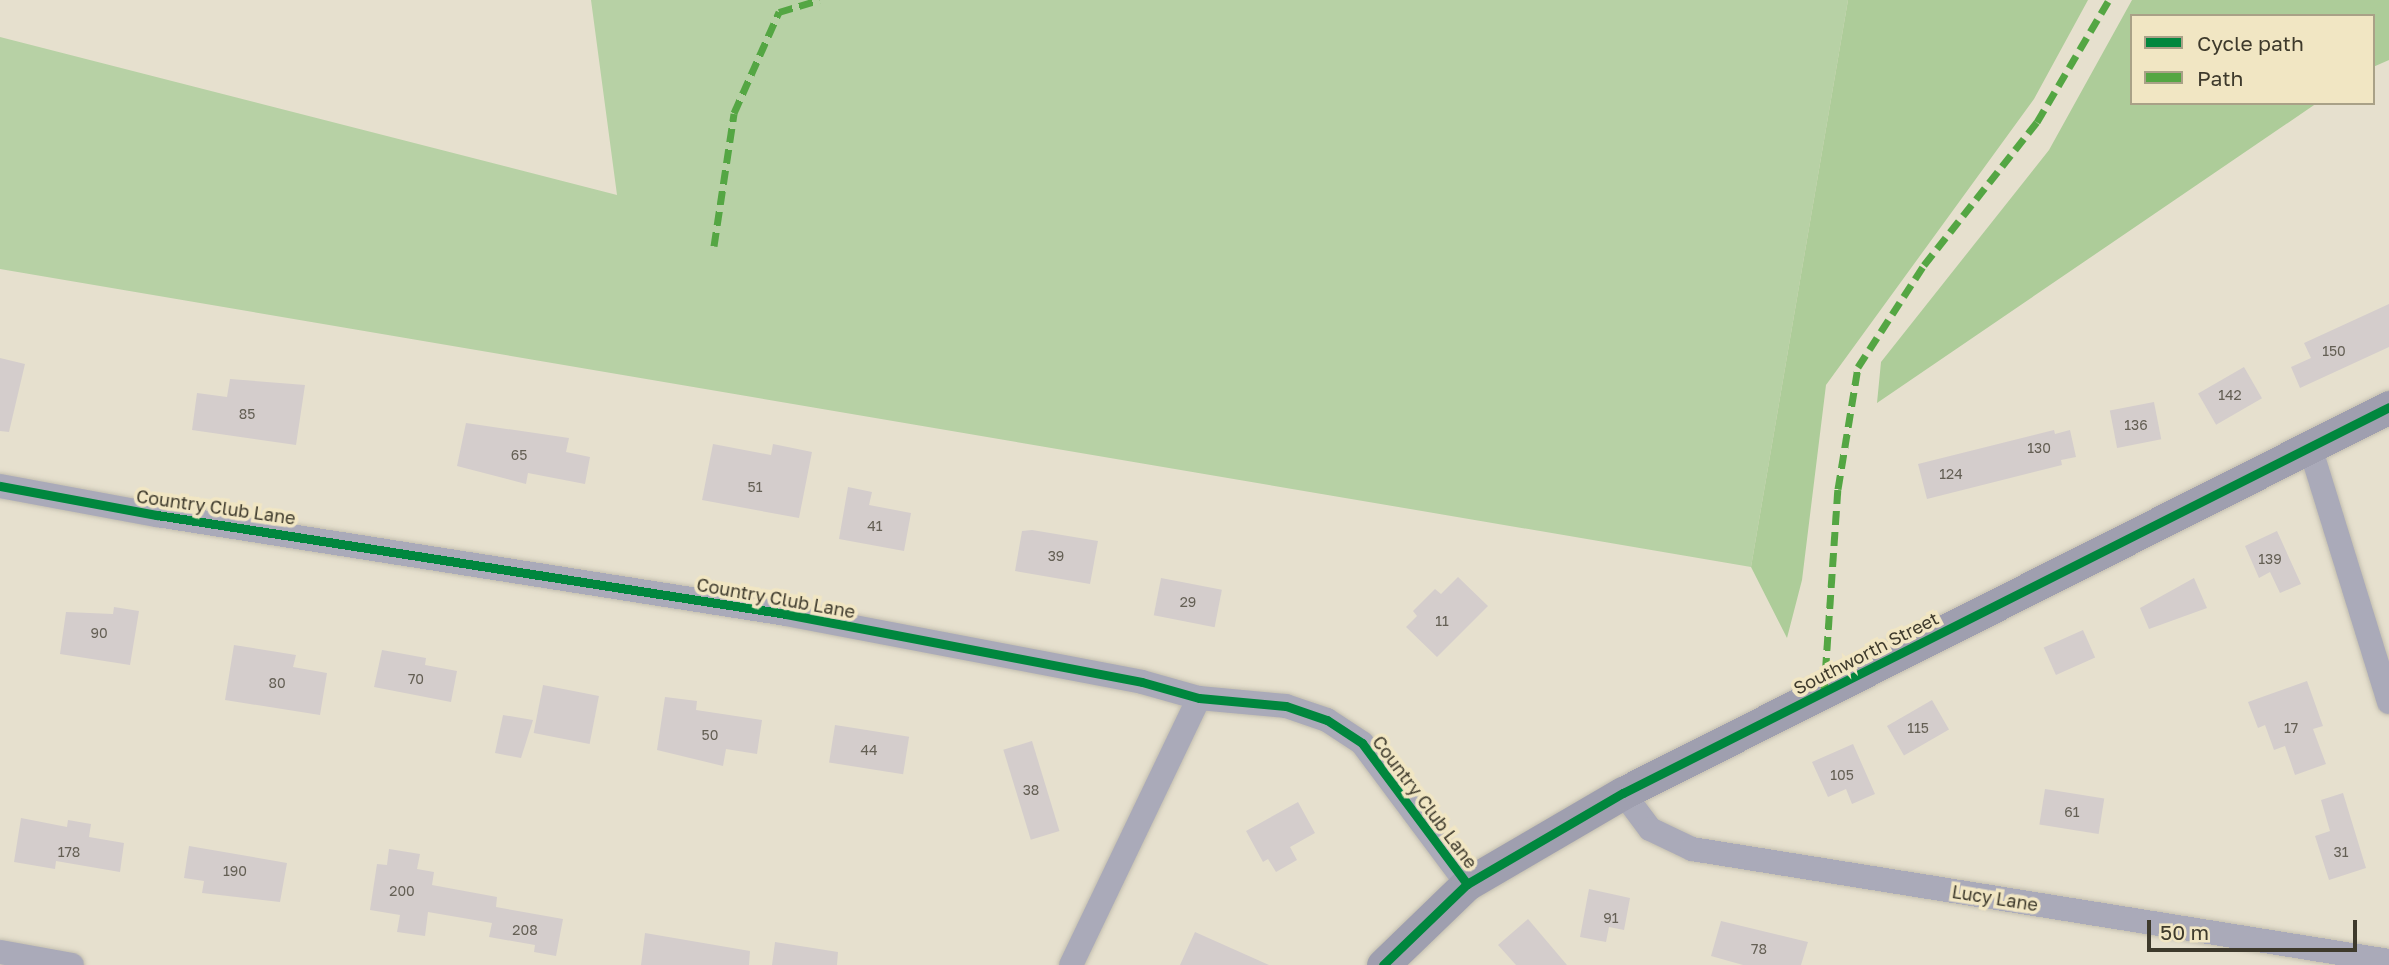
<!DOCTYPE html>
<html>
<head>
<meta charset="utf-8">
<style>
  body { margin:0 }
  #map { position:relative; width:2389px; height:965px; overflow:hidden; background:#e6e0ce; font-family:"Golos Text",sans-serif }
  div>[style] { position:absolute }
  .green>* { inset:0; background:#b7d1a5 }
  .forest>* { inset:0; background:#adcc99 }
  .building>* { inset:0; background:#d4cdcc; transform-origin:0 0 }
  .roads { filter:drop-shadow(0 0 2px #c3beaf) drop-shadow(0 0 2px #c3beaf) }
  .street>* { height:24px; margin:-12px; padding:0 12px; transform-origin:12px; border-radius:12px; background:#aaaab9 }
  .secondary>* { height:33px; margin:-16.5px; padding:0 16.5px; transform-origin:16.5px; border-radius:16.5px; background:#9f9faf }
  .quiet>* { height:7px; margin-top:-3.5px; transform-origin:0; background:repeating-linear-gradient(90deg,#54a643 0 14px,transparent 0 21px) }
  .cycleway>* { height:9px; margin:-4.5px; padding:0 4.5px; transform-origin:4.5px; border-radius:4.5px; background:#00873e }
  span { translate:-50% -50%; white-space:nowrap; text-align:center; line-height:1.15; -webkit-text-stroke:7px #f1e6c3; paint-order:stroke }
  .number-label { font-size:14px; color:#645f54 }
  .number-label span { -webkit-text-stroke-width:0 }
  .street-label { font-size:18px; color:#3e3a2c }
  .legend { position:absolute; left:2130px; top:14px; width:245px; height:91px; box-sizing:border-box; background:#f1e6c3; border:2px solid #a9a187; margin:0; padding:9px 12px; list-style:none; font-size:21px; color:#3e3a2c }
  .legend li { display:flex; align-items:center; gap:14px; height:35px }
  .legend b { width:35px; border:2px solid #a9a187 }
  .scale { position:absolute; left:2147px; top:920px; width:210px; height:32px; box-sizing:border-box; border:4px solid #3e3a2c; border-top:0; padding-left:9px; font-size:21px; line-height:24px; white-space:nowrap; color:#3e3a2c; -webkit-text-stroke:5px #f1e6c3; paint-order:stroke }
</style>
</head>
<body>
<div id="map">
  <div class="green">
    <i style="clip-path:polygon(591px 0,1848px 0,1751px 567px,0 269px,0 37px,617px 195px)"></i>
  </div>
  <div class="forest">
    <i style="clip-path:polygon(1848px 0,2088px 0,2034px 99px,1826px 385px,1802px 580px,1787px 638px,1751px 567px)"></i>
    <i style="clip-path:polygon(2132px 0,2389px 0,2389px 60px,2373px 67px,2373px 16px,2132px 16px,2132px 103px,2317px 103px,1877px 403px,1881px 362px,2049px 150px)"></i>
  </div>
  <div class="building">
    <i style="clip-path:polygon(2389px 304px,2389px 347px,2300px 388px,2291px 367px,2311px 358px,2304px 343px)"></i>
    <i style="clip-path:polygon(0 358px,25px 364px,9px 432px,0 431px)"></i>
    <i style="left:2244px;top:367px;width:36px;height:53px;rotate:60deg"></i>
    <i style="clip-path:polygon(230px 379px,305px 385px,296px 445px,192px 430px,197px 393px,227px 397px)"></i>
    <i style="left:2154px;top:402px;width:38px;height:45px;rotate:79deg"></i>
    <i style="clip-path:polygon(466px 423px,569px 438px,566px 452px,590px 457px,585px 484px,528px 473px,526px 484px,457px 466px)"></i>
    <i style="clip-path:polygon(2054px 430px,2055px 434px,2070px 430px,2076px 457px,2061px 460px,2062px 465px,1927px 499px,1918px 464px)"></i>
    <i style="clip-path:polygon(713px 444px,771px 455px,773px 444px,812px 452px,799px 518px,702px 500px)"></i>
    <i style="clip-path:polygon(848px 487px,872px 492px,869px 505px,911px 513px,904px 551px,839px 539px)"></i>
    <i style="clip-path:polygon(1032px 530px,1098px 541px,1090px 584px,1015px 571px,1022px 531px)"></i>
    <i style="clip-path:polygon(2277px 531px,2301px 584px,2280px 593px,2270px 572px,2259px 578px,2245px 546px)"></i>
    <i style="clip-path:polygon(1458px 577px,1488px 606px,1437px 657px,1406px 627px,1417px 616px,1413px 611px,1435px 589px,1441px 594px)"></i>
    <i style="left:1161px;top:578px;width:62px;height:38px;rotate:11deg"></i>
    <i style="clip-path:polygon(2194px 578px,2207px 608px,2149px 629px,2140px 608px)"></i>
    <i style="clip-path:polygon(114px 607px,139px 611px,130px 665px,60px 654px,66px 612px,113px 614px)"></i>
    <i style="left:2083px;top:630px;width:30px;height:43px;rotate:66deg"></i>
    <i style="clip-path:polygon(234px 645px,296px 655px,293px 667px,327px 673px,320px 715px,225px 700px)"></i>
    <i style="clip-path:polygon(382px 650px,426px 658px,425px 665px,457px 671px,451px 702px,374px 687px)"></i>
    <i style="clip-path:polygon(2307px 681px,2323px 726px,2313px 729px,2326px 764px,2295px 775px,2285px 746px,2274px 750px,2265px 725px,2258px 728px,2248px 702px)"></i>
    <i style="left:543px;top:685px;width:57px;height:49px;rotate:11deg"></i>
    <i style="clip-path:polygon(665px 697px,697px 701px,696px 710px,762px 720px,757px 754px,726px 749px,723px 766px,657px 750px)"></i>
    <i style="left:1932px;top:700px;width:34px;height:52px;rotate:60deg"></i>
    <i style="clip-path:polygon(503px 715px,533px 720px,521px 758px,495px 753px)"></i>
    <i style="left:835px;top:725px;width:75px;height:38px;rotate:9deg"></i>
    <i style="left:1032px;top:741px;width:94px;height:30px;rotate:73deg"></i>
    <i style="clip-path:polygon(1853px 744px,1875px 794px,1852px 804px,1846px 789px,1828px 797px,1812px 762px)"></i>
    <i style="left:2045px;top:789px;width:60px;height:36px;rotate:9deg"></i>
    <i style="clip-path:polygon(2343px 793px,2366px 868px,2329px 880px,2315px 836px,2330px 831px,2321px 800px)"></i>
    <i style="clip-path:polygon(1298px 802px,1315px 833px,1290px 847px,1297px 860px,1276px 872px,1268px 859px,1263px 862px,1246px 831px)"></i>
    <i style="clip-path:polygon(21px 818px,67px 827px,68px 820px,91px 824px,89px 837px,124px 843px,120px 872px,56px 861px,55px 869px,14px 862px)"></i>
    <i style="clip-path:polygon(189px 846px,287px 863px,280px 902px,202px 893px,204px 881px,184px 878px)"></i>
    <i style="clip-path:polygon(389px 849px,420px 854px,417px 869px,434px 872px,432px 885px,497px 897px,496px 907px,563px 919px,556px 956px,534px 952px,535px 945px,489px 937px,492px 923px,428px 912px,425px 936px,397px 932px,400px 915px,370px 910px,377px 864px,387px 865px)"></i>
    <i style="clip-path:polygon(1589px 889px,1630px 898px,1624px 930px,1609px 927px,1606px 942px,1580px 937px)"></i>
    <i style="clip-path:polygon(1528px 919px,1567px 965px,1516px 965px,1498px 945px)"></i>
    <i style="clip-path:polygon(1721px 921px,1808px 942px,1801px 965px,1743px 965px,1711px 956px)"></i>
    <i style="clip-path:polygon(1195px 932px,1269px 965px,1180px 965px)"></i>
    <i style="clip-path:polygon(645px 933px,750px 951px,749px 965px,641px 965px)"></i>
    <i style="clip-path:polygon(775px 942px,838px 952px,837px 965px,772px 965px)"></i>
  </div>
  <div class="roads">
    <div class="street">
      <i style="left:2310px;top:447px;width:267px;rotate:72.8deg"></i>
      <i style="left:0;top:486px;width:160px;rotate:10.5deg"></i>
      <i style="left:157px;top:515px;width:637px;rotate:8.94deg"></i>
      <i style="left:786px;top:614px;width:362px;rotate:10.8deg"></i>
      <i style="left:1142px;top:682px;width:59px;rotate:15.7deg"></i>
      <i style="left:1199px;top:698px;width:87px;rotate:5.3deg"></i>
      <i style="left:1286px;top:706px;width:43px;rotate:18.9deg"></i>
      <i style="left:1327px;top:720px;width:42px;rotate:33.3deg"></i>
      <i style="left:1362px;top:743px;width:176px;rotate:53.3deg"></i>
      <i style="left:1623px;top:793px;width:45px;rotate:53.1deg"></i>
      <i style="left:1650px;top:829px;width:47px;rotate:25.5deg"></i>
      <i style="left:1692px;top:849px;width:706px;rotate:9.13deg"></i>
      <i style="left:0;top:952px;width:73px;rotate:10.2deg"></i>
      <i style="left:1071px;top:965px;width:296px;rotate:-64.4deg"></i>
    </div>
    <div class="secondary">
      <i style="left:1383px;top:965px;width:117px;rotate:-44deg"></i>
      <i style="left:1467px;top:884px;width:181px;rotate:-30.3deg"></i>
      <i style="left:1623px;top:793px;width:858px;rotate:-26.74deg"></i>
    </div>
  </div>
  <div class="quiet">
    <i style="left:714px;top:246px;width:134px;rotate:-81.4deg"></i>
    <i style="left:734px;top:113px;width:111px;rotate:-66deg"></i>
    <i style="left:779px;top:12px;width:42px;rotate:-16.7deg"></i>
    <i style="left:1824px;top:692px;width:203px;rotate:-86.1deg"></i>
    <i style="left:1838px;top:489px;width:124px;rotate:-80.7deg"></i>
    <i style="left:1858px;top:367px;width:121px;rotate:-57.1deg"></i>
    <i style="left:1924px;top:265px;width:182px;rotate:-51.7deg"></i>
    <i style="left:2037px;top:122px;width:142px;rotate:-59.5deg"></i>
  </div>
  <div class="cycleway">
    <i style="left:0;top:486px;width:160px;rotate:10.5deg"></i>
    <i style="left:157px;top:515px;width:637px;rotate:8.94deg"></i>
    <i style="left:786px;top:614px;width:362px;rotate:10.8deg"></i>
    <i style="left:1142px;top:682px;width:59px;rotate:15.7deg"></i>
    <i style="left:1199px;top:698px;width:87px;rotate:5.3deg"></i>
    <i style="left:1286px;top:706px;width:43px;rotate:18.9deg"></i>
    <i style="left:1327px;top:720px;width:42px;rotate:33.3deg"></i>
    <i style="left:1362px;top:743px;width:176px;rotate:53.3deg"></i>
    <i style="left:1383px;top:965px;width:117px;rotate:-44deg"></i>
    <i style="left:1467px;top:884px;width:181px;rotate:-30.3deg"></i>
    <i style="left:1623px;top:793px;width:858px;rotate:-26.74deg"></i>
  </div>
  <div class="number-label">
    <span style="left:2334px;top:351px">150</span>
    <span style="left:2230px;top:395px">142</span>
    <span style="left:247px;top:414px">85</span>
    <span style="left:2136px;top:425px">136</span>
    <span style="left:2039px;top:448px">130</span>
    <span style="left:519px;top:455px">65</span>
    <span style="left:1951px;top:474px">124</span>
    <span style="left:755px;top:487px">51</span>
    <span style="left:875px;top:526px">41</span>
    <span style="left:1056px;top:556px">39</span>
    <span style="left:2270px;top:559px">139</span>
    <span style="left:1188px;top:602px">29</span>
    <span style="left:1442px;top:621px">11</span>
    <span style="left:99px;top:633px">90</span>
    <span style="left:416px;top:679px">70</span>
    <span style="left:277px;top:683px">80</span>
    <span style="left:1918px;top:728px">115</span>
    <span style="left:2291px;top:728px">17</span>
    <span style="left:710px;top:735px">50</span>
    <span style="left:869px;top:750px">44</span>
    <span style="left:1842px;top:775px">105</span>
    <span style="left:1031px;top:790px">38</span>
    <span style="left:2072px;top:812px">61</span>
    <span style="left:69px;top:852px">178</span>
    <span style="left:2341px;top:852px">31</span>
    <span style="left:235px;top:871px">190</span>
    <span style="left:402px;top:891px">200</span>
    <span style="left:1611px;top:918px">91</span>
    <span style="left:525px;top:930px">208</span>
    <span style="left:1759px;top:949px">78</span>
  </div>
  <div class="street-label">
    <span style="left:216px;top:507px;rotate:8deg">Country Club Lane</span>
    <span style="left:776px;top:598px;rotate:10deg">Country Club Lane</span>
    <span style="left:1866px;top:653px;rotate:-27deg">Southworth Street</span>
    <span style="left:1425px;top:802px;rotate:53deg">Country Club Lane</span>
    <span style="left:1995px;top:898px;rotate:9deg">Lucy Lane</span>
  </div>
  <ul class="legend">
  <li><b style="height:9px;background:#00873e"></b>Cycle path</li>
  <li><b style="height:9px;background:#54a643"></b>Path</li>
  </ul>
  <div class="scale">50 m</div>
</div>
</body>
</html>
